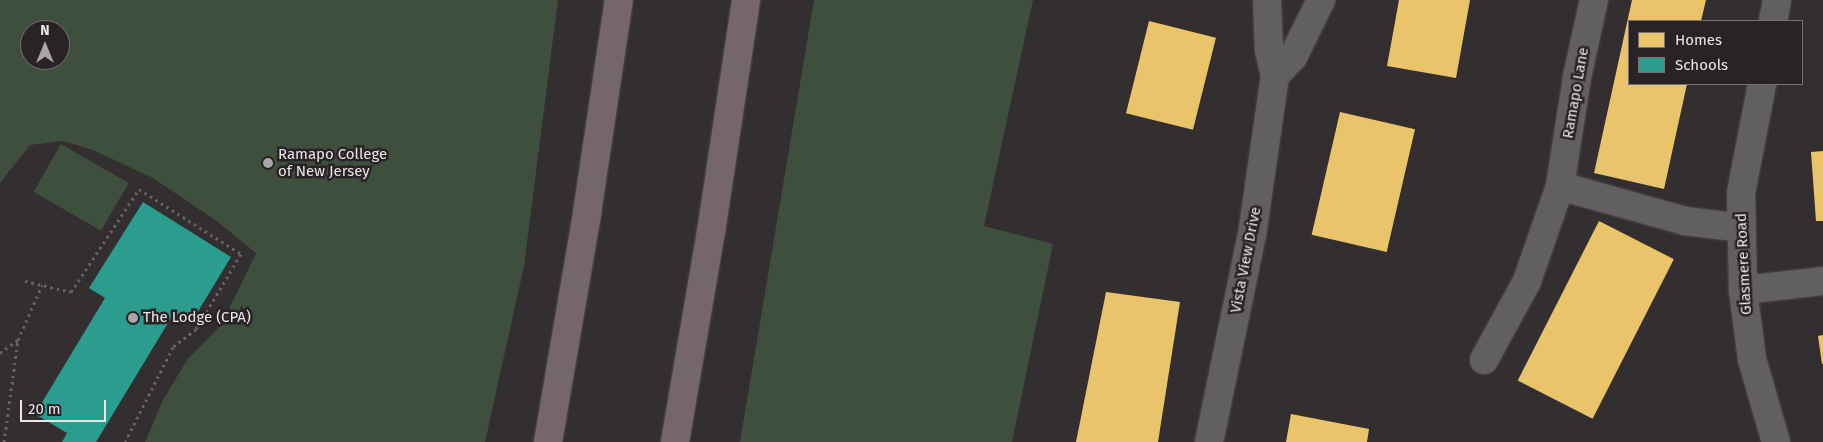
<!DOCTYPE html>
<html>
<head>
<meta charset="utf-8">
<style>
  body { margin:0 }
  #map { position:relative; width:1823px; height:442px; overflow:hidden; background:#332e30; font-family:"Fira Sans",sans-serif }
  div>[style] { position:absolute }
  .green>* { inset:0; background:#3e503d; transform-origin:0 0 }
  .homes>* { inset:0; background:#e9c46a; transform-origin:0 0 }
  .schools>* { inset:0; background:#2a9d8f }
  .path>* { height:3px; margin-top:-1.5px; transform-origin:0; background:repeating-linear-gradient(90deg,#676466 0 2.5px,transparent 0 6.5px) }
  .roads { filter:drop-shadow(0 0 1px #504c4e) drop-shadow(0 0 1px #504c4e) }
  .minor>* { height:28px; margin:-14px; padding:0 14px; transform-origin:14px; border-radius:14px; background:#625f60 }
  .highway>* { height:28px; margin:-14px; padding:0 14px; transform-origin:14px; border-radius:14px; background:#74666c }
  .dots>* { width:14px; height:14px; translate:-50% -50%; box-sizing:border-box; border:2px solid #2a2326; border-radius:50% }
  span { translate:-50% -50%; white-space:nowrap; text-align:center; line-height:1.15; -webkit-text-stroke:5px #2a2326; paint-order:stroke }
  .street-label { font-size:15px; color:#eae5e6 }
  .poi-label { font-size:15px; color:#eae5e6 }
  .left { translate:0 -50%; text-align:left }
  .legend { position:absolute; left:1628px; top:20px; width:175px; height:65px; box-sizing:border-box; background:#2a2326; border:1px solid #777173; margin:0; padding:6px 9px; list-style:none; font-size:15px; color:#eae5e6 }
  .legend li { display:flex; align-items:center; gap:10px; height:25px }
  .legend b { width:25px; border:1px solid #777173 }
  .north { position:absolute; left:20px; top:20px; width:50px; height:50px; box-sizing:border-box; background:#2a2326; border:1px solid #777173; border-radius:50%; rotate:0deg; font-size:14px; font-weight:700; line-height:20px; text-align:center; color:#eae5e6 }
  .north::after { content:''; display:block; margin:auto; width:18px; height:22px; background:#aaa5a6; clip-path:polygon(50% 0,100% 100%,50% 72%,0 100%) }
  .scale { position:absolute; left:20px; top:400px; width:86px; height:22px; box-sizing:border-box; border:2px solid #eae5e6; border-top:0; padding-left:6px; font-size:15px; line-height:18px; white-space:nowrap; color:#eae5e6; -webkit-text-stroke:4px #2a2326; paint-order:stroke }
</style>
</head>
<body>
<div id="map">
  <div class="green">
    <i style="clip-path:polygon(evenodd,0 0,558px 0,524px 266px,485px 442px,145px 442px,163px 400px,187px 360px,222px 324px,256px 253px,218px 222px,153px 178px,93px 150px,63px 141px,30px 145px,0 183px,0 0,30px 30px,60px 30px,60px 60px,30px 60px,30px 30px)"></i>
    <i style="clip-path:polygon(814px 0,1033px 0,984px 226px,1053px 244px,1012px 442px,740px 442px)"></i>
    <i style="left:61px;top:144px;width:78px;height:55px;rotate:30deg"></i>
  </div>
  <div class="homes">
    <i style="clip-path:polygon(1399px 0,1470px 0,1456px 78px,1387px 66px)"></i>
    <i style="clip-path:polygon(1632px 0,1706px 0,1701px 21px,1629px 21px,1629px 84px,1687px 84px,1664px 189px,1594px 173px)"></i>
    <i style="left:1149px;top:21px;width:69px;height:95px;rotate:14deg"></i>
    <i style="left:1340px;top:112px;width:77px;height:126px;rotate:13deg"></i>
    <i style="clip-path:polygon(1823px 151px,1823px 221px,1816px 221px,1811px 152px)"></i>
    <i style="left:1599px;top:221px;width:84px;height:179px;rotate:27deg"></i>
    <i style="clip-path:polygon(1106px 292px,1180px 302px,1158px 442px,1076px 442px)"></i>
    <i style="clip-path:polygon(1823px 335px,1823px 364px,1822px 364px,1818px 336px)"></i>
    <i style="clip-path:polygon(1291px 414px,1369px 429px,1367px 442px,1286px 442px)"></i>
  </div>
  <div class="schools">
    <i style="clip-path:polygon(143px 202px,231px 257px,191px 323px,174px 313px,96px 442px,62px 442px,67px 433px,35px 414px,105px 298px,89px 288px)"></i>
  </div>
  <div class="path">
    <i style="left:25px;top:281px;width:47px;rotate:13.4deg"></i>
    <i style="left:71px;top:292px;width:123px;rotate:-56.6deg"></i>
    <i style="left:139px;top:189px;width:121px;rotate:32.5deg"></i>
    <i style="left:241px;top:254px;width:87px;rotate:121deg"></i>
    <i style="left:196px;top:329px;width:29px;rotate:142deg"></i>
    <i style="left:173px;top:347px;width:106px;rotate:116.8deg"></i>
    <i style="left:0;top:353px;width:22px;rotate:-36deg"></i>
    <i style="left:4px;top:442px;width:103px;rotate:-82.2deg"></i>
    <i style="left:18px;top:340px;width:60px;rotate:-66.4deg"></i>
  </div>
  <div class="roads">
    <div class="minor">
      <i style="left:1773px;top:21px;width:21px;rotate:-79deg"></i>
      <i style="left:1275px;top:76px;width:26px;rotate:-47deg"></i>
      <i style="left:1293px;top:57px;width:64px;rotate:-63.8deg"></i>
      <i style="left:1762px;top:84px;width:111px;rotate:100.9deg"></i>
      <i style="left:1741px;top:193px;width:97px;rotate:88.8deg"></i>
      <i style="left:1743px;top:290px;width:70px;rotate:82.6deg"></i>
      <i style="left:1752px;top:359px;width:86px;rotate:73.9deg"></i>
      <i style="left:1560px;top:186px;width:130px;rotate:15.6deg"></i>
      <i style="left:1685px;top:221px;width:57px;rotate:7deg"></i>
      <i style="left:1743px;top:290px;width:81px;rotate:-6.4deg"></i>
      <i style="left:1484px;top:360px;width:90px;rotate:-61.4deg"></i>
      <i style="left:1527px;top:281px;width:101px;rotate:-70.8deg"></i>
      <i style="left:1560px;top:186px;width:110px;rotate:-81.1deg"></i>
      <i style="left:1577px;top:77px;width:79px;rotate:-77.6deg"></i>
      <i style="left:1209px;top:442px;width:211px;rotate:-78.3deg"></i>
      <i style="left:1252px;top:235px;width:161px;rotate:-81.8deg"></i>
      <i style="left:1275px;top:76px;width:27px;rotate:-103deg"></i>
      <i style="left:1269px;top:50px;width:50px;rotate:-92.3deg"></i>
    </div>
    <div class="highway">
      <i style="left:548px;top:442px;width:232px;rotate:-80.3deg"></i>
      <i style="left:587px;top:213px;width:215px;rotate:-81.5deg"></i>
      <i style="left:675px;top:442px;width:213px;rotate:-80.3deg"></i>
      <i style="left:711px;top:232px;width:235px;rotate:-81.4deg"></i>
    </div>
  </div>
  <div class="dots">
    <i style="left:268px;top:163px;background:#aaa5a6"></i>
    <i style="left:133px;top:318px;background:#aaa5a6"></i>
  </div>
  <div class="street-label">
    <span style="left:1576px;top:93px;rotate:-80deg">Ramapo Lane</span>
    <span style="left:1246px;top:260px;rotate:-79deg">Vista View Drive</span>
    <span style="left:1744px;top:264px;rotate:-93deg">Glasmere Road</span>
  </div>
  <div class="poi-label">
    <span class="left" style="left:278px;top:163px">Ramapo College<br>of New Jersey</span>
    <span class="left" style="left:143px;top:318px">The Lodge (CPA)</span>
  </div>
  <ul class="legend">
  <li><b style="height:14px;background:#e9c46a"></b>Homes</li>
  <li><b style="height:14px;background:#2a9d8f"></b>Schools</li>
  </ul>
  <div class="north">N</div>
  <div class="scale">20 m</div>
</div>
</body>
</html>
